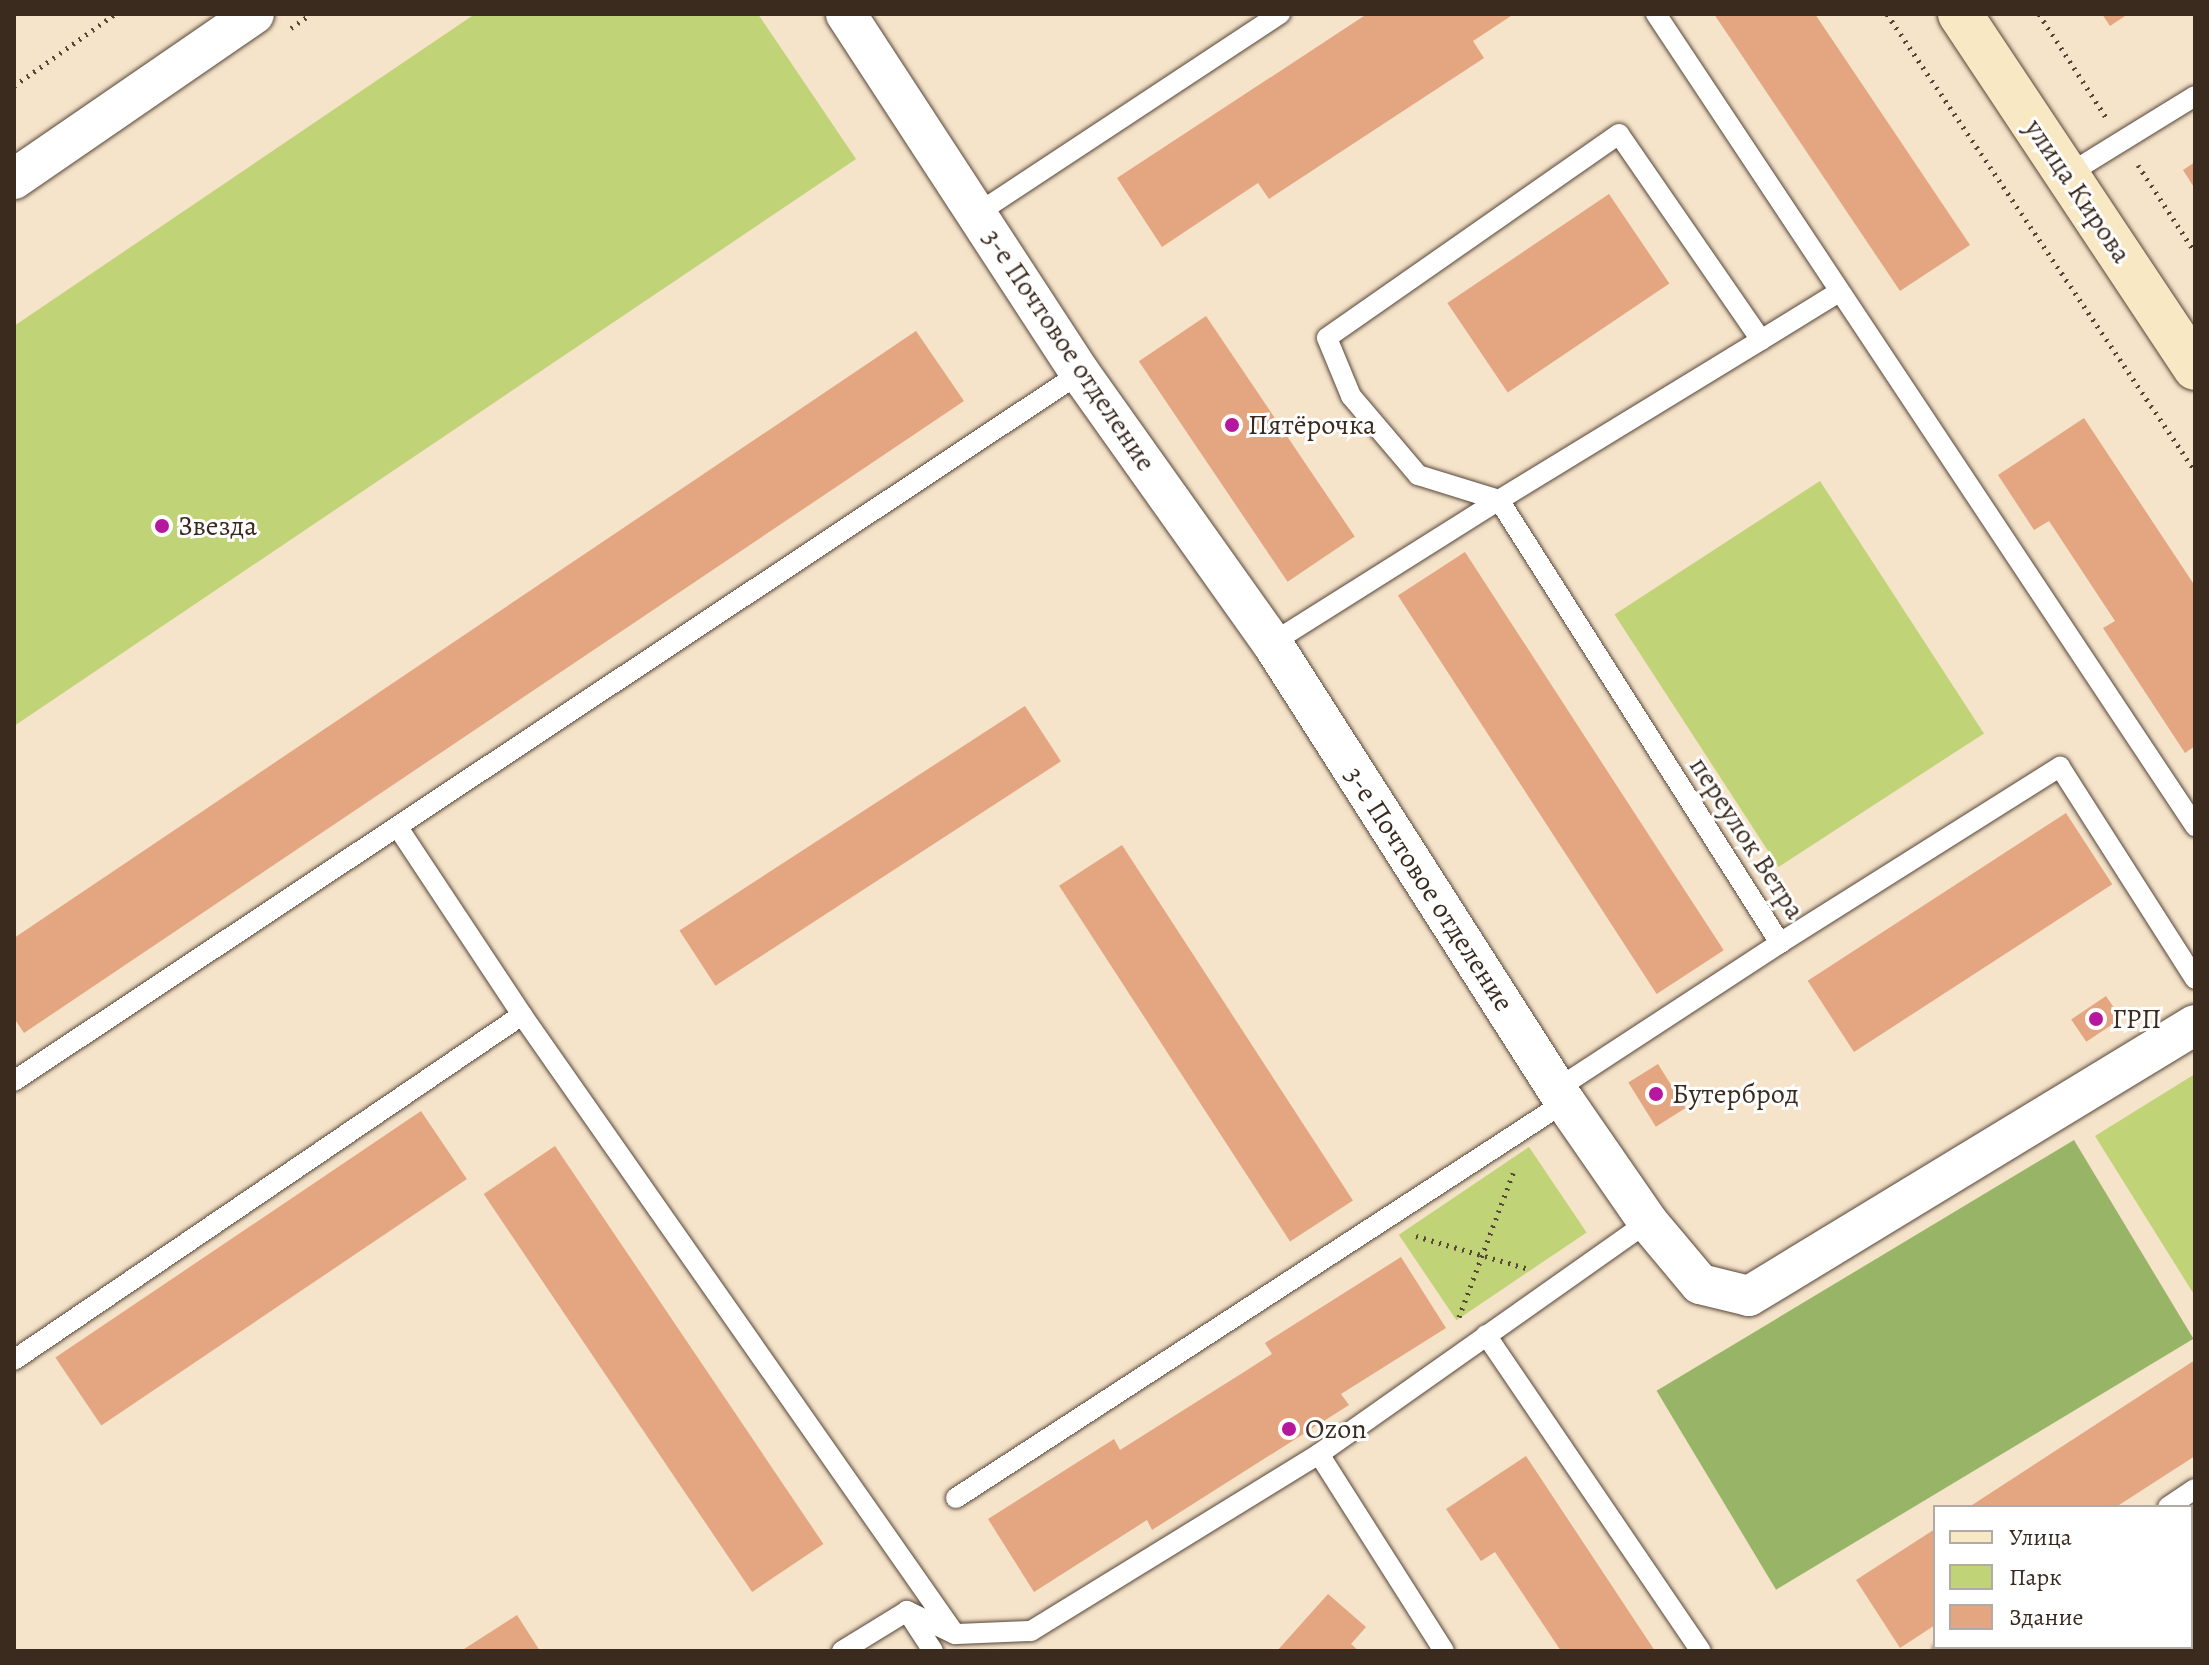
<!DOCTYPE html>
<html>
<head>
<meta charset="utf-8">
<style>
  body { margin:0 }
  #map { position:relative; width:2209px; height:1665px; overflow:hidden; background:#f5e3ca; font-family:Alegreya,serif }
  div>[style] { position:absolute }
  .green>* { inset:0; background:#c0d376; transform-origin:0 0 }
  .forest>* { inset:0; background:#98b567; transform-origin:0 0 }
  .building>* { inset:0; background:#e4a681; transform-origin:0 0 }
  .path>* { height:5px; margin-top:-2.5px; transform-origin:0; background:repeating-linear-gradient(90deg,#574638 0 2px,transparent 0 8px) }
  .roads { filter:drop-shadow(0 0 2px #574638) drop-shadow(0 0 2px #574638) }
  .lane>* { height:20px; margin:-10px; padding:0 10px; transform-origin:10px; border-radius:10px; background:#fff }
  .street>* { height:40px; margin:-20px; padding:0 20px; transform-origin:20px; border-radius:20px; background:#fff }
  .secondary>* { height:44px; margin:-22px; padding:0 22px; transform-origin:22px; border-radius:22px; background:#f8e8c3 }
  .dots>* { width:22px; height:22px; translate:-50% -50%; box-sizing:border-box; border:4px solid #fff; border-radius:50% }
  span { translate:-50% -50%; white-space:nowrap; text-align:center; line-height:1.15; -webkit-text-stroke:6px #fff; paint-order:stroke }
  .street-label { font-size:28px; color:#3b2a1e }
  .poi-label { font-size:28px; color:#3b2a1e }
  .left { translate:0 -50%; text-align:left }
  .frame { position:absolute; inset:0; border:16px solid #3b2a1e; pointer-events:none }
  .legend { position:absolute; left:1933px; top:1505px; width:260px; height:144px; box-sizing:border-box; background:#fff; border:2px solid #b1aaa5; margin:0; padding:10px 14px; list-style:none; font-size:24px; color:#3b2a1e }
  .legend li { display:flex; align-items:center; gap:16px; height:40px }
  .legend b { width:40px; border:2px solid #b1aaa5 }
</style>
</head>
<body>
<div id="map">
  <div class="green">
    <i style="clip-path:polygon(475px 14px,758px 14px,856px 159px,14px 726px,14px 326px)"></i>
    <i style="left:1820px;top:481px;width:301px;height:245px;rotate:57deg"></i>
    <i style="clip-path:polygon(2195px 1074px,2195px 1296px,2095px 1136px)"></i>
    <i style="left:1529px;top:1147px;width:103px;height:157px;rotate:56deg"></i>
  </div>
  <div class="forest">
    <i style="left:2074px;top:1140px;width:232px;height:487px;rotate:59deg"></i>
  </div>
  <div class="building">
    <i style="clip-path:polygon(1367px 14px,1514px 14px,1473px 41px,1484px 58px,1269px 199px,1258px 183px,1162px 247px,1117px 178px)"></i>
    <i style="clip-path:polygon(1714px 14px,1815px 14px,1970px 245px,1900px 291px)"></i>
    <i style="clip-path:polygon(2102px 14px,2128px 14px,2110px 26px)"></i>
    <i style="clip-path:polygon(2195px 162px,2195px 189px,2183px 170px)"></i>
    <i style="left:1609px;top:194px;width:108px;height:195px;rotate:56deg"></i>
    <i style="left:1206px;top:316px;width:266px;height:81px;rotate:56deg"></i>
    <i style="clip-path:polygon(916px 331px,964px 401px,24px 1033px,14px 1018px,14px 938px)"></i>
    <i style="clip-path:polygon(2084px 418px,2195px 586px,2195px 746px,2185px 753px,2103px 628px,2115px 621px,2049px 521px,2034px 530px,1998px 475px)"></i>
    <i style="left:1465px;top:552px;width:475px;height:80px;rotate:57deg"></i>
    <i style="left:1025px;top:706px;width:66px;height:412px;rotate:57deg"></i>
    <i style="left:2066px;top:813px;width:85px;height:308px;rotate:57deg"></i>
    <i style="left:1122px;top:845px;width:424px;height:75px;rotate:57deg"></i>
    <i style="left:2106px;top:996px;width:27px;height:42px;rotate:56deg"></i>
    <i style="left:1658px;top:1064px;width:52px;height:35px;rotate:58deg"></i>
    <i style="left:421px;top:1111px;width:82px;height:441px;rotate:56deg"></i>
    <i style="left:555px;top:1146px;width:480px;height:86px;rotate:56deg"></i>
    <i style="clip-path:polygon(1401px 1257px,1446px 1328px,1341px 1394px,1349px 1405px,1152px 1530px,1147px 1520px,1034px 1592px,988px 1519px,1114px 1439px,1120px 1450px,1244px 1372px,1272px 1354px,1265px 1343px)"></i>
    <i style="clip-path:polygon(2195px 1360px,2195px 1456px,2116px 1507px,1969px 1507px)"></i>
    <i style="clip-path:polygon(1526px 1456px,1655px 1651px,1561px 1651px,1495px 1552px,1481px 1561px,1446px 1509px)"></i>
    <i style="clip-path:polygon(1935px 1529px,1935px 1625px,1900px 1648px,1856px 1580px)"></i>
    <i style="clip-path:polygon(1328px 1594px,1366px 1627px,1351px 1644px,1359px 1651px,1277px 1651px)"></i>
    <i style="clip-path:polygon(517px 1615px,540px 1651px,461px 1651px)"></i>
  </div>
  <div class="path">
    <i style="left:1887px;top:14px;width:551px;rotate:56.02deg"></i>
    <i style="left:2039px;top:14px;width:123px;rotate:57deg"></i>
    <i style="left:291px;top:28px;width:24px;rotate:-35deg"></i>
    <i style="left:14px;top:86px;width:124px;rotate:-35.5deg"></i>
    <i style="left:2138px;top:165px;width:104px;rotate:56.8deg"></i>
    <i style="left:1416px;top:1236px;width:118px;rotate:16.3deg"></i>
    <i style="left:1459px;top:1317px;width:154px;rotate:-69.4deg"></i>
  </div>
  <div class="roads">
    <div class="lane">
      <i style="left:1656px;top:14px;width:975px;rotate:56.42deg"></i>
      <i style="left:2067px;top:175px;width:150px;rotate:-31.7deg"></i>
      <i style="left:978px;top:213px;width:362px;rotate:-33.4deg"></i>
      <i style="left:1761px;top:340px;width:250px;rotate:-124.6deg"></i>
      <i style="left:1619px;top:134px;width:356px;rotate:145.1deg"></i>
      <i style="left:1327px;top:338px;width:63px;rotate:67.5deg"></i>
      <i style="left:1351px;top:396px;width:104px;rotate:49.7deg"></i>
      <i style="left:1418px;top:475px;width:85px;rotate:17.2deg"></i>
      <i style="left:1499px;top:500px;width:307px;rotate:-31.4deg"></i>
      <i style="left:1761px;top:340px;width:92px;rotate:-31.6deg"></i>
      <i style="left:1272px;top:643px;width:268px;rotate:-32.2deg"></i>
      <i style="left:1499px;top:500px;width:525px;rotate:57.61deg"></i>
      <i style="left:1780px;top:943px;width:331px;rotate:-32.2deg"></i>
      <i style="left:2060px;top:767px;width:251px;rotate:57.5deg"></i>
      <i style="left:399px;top:829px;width:223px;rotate:56.5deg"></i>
      <i style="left:522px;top:1015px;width:755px;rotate:55.03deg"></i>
      <i style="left:14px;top:1081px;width:1280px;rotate:-33.59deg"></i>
      <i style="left:1557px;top:1089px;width:267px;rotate:-33.2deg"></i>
      <i style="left:1486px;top:1335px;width:382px;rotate:55.8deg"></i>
      <i style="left:14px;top:1360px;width:614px;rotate:-34.18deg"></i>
      <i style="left:1319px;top:1454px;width:233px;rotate:57.6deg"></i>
      <i style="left:956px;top:1498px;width:726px;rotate:-33.03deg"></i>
      <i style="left:2168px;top:1507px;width:32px;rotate:-34deg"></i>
      <i style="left:842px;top:1651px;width:76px;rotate:-31.6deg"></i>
      <i style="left:933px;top:1651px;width:48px;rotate:-123deg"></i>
      <i style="left:907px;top:1611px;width:53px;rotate:25.6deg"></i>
      <i style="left:955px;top:1634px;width:76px;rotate:-2.3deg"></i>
      <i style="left:1031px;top:1631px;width:338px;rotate:-31.6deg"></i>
      <i style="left:1319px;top:1454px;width:403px;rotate:-35.2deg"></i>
      <i style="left:1944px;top:1651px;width:7px;rotate:-34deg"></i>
    </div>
    <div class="street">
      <i style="left:846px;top:14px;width:429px;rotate:56.9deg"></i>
      <i style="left:1080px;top:373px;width:331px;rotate:54.6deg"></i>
      <i style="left:1272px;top:643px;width:545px;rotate:57.45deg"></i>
      <i style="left:1565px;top:1102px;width:146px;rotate:55.3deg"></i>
      <i style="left:1648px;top:1222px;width:81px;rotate:50deg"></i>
      <i style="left:1700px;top:1284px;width:50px;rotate:13.8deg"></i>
      <i style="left:1749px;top:1296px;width:522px;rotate:-31.28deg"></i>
      <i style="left:14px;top:179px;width:291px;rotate:-34.5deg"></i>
    </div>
    <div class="secondary">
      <i style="left:1960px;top:14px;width:425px;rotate:56.4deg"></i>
    </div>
  </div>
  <div class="dots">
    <i style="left:1232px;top:425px;background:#b5179e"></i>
    <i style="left:162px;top:526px;background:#b5179e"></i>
    <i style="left:2096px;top:1019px;background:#b5179e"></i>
    <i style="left:1656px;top:1094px;background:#b5179e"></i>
    <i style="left:1289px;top:1429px;background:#b5179e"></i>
  </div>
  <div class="street-label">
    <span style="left:2078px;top:191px;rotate:56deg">улица Кирова</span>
    <span style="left:1069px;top:350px;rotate:56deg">3-е Почтовое отделение</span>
    <span style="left:1747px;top:838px;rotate:57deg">переулок Ветра</span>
    <span style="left:1429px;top:889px;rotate:57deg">3-е Почтовое отделение</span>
  </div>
  <div class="poi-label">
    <span class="left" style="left:1248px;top:425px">Пятёрочка</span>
    <span class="left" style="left:178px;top:526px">Звезда</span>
    <span class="left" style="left:2112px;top:1019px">ГРП</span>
    <span class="left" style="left:1672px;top:1094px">Бутерброд</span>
    <span class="left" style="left:1305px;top:1429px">Ozon</span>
  </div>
  <div class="frame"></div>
  <ul class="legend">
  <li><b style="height:10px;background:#f8e8c3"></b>Улица</li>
  <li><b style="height:22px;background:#c0d376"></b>Парк</li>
  <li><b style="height:22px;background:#e4a681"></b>Здание</li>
  </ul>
</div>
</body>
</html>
